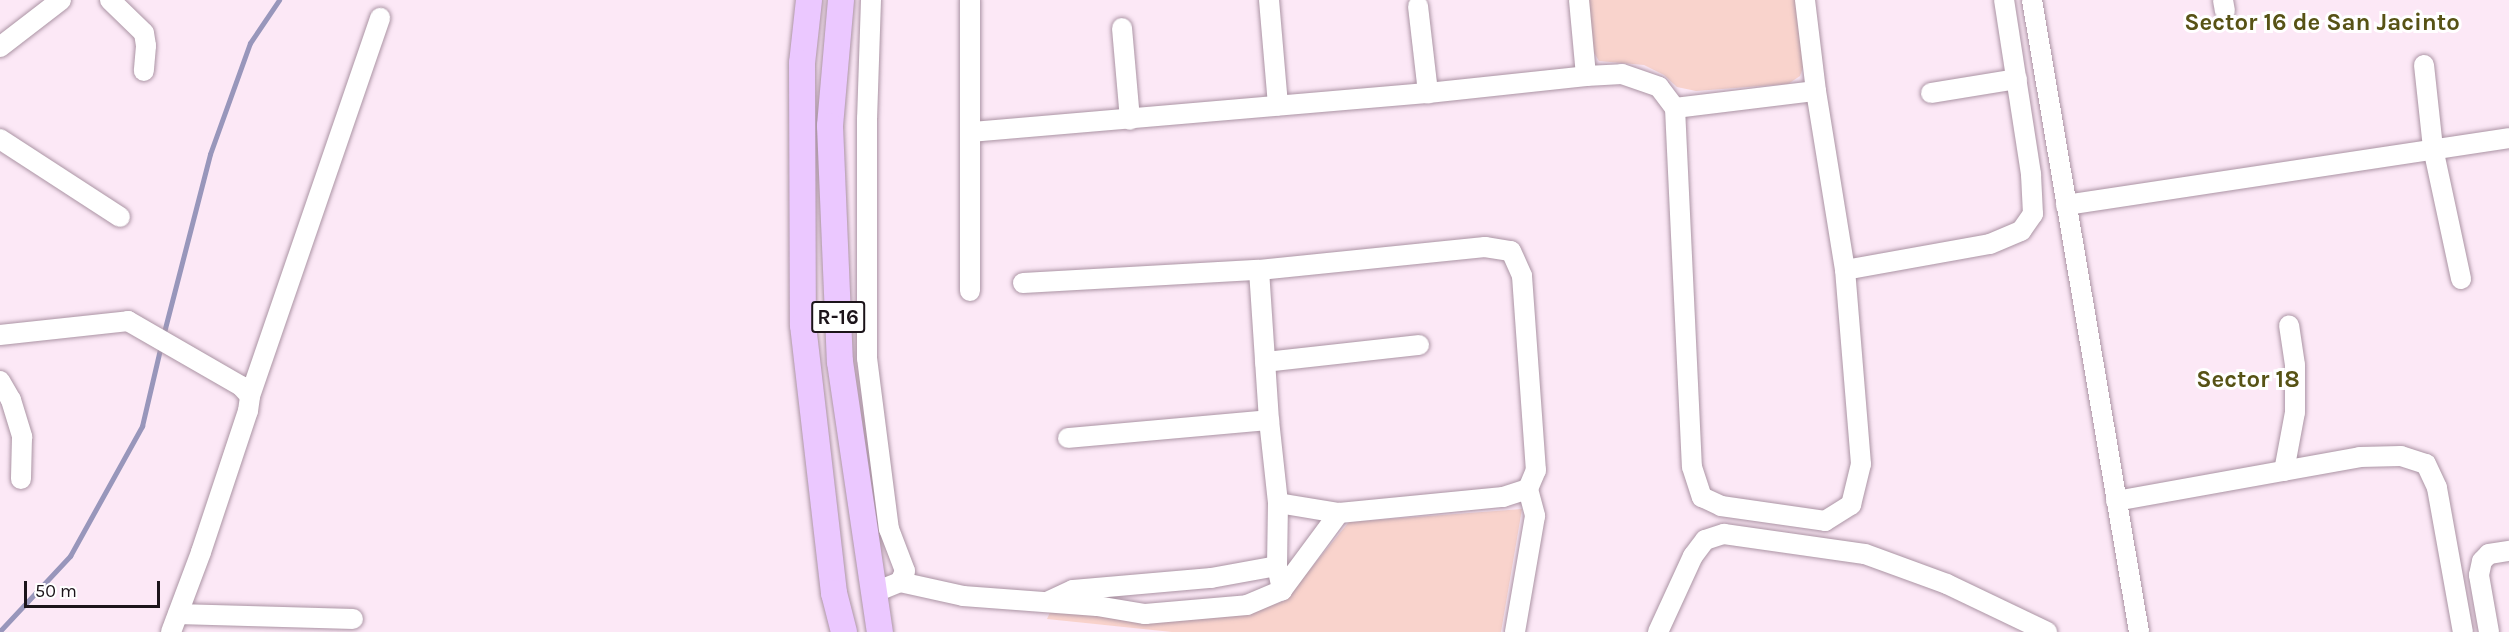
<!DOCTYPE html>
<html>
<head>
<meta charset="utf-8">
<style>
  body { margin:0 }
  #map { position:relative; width:2509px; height:632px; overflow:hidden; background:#fce8f6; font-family:Karla,sans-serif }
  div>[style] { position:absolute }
  .green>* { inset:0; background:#f9d3cc }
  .stream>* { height:5px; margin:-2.5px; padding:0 2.5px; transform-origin:2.5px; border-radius:2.5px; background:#9896bb }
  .roads { filter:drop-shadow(0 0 2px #ab94a4) drop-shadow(0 0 2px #ab94a4) }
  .minor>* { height:20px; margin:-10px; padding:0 10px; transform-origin:10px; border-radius:10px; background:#fff }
  .major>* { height:26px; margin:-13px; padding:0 13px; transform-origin:13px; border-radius:13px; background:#ebc8ff }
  span { translate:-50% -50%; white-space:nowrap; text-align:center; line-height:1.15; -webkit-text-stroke:6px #fff; paint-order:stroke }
  .shield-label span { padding:2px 4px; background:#fff; border:2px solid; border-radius:4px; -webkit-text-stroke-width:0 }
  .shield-label { font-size:21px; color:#1c141a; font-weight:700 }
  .neighbourhood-label { font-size:24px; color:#575215; font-weight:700 }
  .scale { position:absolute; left:24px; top:581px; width:136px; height:27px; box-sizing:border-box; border:3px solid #1c141a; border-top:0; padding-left:8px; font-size:18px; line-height:21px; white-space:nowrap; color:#1c141a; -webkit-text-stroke:4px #fff; paint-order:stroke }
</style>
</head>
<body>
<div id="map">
  <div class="green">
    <div style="clip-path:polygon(1587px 0,1795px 0,1805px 62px,1800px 76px,1788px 84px,1696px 91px,1677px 87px,1664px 75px,1644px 65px,1599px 61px,1590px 46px)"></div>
    <div style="clip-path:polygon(1522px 509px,1501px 632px,1172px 632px,1047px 619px,1051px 610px,1245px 614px,1284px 601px,1349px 522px)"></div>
  </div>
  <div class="stream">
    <div style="left:163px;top:336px;width:188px;rotate:-75.5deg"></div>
    <div style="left:210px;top:154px;width:118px;rotate:-70.2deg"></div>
    <div style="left:250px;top:43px;width:52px;rotate:-56deg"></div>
    <div style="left:0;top:631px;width:103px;rotate:-47deg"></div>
    <div style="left:70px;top:556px;width:149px;rotate:-61deg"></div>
    <div style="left:142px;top:426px;width:83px;rotate:-76.8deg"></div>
  </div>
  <div class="roads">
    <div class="minor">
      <div style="left:110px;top:0;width:47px;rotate:44.1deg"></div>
      <div style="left:144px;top:33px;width:13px;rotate:81deg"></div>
      <div style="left:146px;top:46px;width:25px;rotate:95deg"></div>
      <div style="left:871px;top:0;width:118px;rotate:91.9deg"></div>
      <div style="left:867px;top:118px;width:240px;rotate:90deg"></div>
      <div style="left:867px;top:358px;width:172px;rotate:82.7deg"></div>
      <div style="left:889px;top:529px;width:45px;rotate:69.1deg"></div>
      <div style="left:905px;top:571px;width:12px;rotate:114deg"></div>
      <div style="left:900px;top:582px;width:29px;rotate:158deg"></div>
      <div style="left:1269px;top:0;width:106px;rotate:85.1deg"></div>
      <div style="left:1579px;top:0;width:76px;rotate:84.7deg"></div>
      <div style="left:2032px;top:0;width:641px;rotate:80.39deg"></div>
      <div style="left:2223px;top:0;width:11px;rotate:80deg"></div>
      <div style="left:1418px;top:6px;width:88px;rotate:83.4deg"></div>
      <div style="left:1122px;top:28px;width:92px;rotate:85deg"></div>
      <div style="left:0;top:47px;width:77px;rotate:-37.6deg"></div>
      <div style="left:2424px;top:65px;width:83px;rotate:83.8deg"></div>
      <div style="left:2433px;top:148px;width:134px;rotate:77.9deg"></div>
      <div style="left:1931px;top:93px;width:87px;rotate:-9.2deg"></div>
      <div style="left:1675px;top:108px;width:359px;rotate:87.3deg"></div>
      <div style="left:1692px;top:467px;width:32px;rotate:72deg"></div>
      <div style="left:1702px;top:497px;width:21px;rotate:25deg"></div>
      <div style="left:1721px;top:506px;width:105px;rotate:8.2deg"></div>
      <div style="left:1825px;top:521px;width:31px;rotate:-32deg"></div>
      <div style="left:1851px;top:505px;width:42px;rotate:-76.3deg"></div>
      <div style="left:1861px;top:464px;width:195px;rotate:-94.7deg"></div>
      <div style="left:1845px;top:270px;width:181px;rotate:-99.2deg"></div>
      <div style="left:1816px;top:91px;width:92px;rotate:-96.9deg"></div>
      <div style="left:971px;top:132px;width:459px;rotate:-4.9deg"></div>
      <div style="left:1428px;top:93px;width:159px;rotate:-6.1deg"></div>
      <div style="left:1586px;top:76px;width:36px;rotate:-3deg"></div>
      <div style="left:1622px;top:74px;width:39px;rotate:19deg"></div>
      <div style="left:1659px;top:87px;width:26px;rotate:53deg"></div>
      <div style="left:1675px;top:108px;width:142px;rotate:-6.9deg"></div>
      <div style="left:0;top:139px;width:143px;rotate:33deg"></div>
      <div style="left:2066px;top:205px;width:448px;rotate:-8.6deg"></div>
      <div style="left:1259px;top:270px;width:150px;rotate:86.2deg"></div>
      <div style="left:1269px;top:420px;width:83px;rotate:83.8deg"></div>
      <div style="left:1278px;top:503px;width:63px;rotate:90.9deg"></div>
      <div style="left:1277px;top:566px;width:25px;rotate:78deg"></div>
      <div style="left:1845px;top:270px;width:147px;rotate:-10.2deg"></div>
      <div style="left:1990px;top:244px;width:34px;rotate:-23deg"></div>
      <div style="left:2021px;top:231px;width:21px;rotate:-55deg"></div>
      <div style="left:2033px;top:214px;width:40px;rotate:-92.9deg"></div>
      <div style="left:2031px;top:174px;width:176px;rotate:-98.8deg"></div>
      <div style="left:1023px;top:283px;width:236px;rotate:-3.2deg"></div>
      <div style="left:1259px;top:270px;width:227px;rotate:-5.8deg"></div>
      <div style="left:1485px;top:247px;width:26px;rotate:9deg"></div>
      <div style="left:1511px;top:251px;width:27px;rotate:66deg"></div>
      <div style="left:1522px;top:276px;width:195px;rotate:85.9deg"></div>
      <div style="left:1536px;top:470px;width:21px;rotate:113deg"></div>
      <div style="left:1528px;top:489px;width:28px;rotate:75deg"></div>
      <div style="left:1535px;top:516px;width:118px;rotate:99.8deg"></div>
      <div style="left:970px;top:291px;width:291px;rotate:-90deg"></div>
      <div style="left:0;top:335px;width:129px;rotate:-6.2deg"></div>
      <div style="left:128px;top:321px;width:130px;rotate:29.9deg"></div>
      <div style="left:241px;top:386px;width:13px;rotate:48deg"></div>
      <div style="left:1265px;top:362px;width:155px;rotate:-6.3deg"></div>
      <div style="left:0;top:381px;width:22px;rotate:60deg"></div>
      <div style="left:11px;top:400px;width:39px;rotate:73deg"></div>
      <div style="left:22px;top:437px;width:42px;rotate:91.4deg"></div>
      <div style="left:1068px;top:438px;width:202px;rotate:-5.1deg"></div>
      <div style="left:2284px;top:471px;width:60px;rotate:-79.4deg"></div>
      <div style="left:2295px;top:412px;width:47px;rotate:-90deg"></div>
      <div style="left:2295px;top:365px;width:40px;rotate:-98.5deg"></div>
      <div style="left:2116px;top:501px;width:248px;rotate:-10.2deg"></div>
      <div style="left:2360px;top:457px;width:41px;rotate:-1.4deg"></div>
      <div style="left:2401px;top:456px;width:26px;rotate:18deg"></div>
      <div style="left:2426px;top:464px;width:26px;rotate:65deg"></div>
      <div style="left:2437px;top:488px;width:146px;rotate:79.8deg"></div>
      <div style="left:1278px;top:503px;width:62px;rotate:9.3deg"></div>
      <div style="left:1339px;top:513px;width:165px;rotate:-5.6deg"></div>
      <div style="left:1503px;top:497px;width:26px;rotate:-18deg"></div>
      <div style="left:900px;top:582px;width:65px;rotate:12.5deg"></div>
      <div style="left:963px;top:596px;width:134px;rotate:4.3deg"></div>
      <div style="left:1097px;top:606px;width:49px;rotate:9.5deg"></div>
      <div style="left:1145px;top:614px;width:102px;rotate:-5deg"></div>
      <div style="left:1247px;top:605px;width:38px;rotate:-23deg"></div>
      <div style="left:1282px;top:590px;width:96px;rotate:-53.5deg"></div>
      <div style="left:1049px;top:601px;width:26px;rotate:-25deg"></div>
      <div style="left:1073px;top:590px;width:139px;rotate:-5deg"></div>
      <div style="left:1211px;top:578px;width:67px;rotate:-10.3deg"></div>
      <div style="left:178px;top:614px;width:175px;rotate:1.6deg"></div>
      <div style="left:171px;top:632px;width:85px;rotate:-69.4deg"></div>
      <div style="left:201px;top:552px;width:149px;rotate:-71.6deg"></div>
      <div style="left:248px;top:411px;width:15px;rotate:-82deg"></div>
      <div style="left:250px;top:396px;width:400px;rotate:-71deg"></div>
      <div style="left:1658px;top:632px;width:84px;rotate:-65.3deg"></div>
      <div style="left:1693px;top:556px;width:20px;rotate:-53deg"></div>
      <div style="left:1705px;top:540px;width:20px;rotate:-18deg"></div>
      <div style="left:1724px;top:534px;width:142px;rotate:8.1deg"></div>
      <div style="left:1865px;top:554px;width:87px;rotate:20.1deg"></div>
      <div style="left:1947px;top:584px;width:111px;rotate:25.6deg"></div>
      <div style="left:2489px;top:632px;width:58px;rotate:-100deg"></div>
      <div style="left:2479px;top:575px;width:14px;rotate:-78deg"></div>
      <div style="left:2482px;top:561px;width:10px;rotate:-45deg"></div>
      <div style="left:2489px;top:554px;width:20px;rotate:-9deg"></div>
    </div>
    <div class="major">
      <div style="left:809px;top:0;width:63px;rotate:96.3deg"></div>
      <div style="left:802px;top:63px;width:262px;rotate:89.8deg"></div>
      <div style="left:803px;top:325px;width:270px;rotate:83.4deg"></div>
      <div style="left:834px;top:593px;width:40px;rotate:75.6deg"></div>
      <div style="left:841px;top:0;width:126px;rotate:95deg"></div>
      <div style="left:830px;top:126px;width:236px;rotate:87.6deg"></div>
      <div style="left:840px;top:362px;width:273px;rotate:81.6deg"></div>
    </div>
  </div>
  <div class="shield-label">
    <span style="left:838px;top:317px">R-16</span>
  </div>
  <div class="neighbourhood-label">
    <span style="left:2322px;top:23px">Sector 16 de San Jacinto</span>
    <span style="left:2248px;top:380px">Sector 18</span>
  </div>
  <div class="scale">50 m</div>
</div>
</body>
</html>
